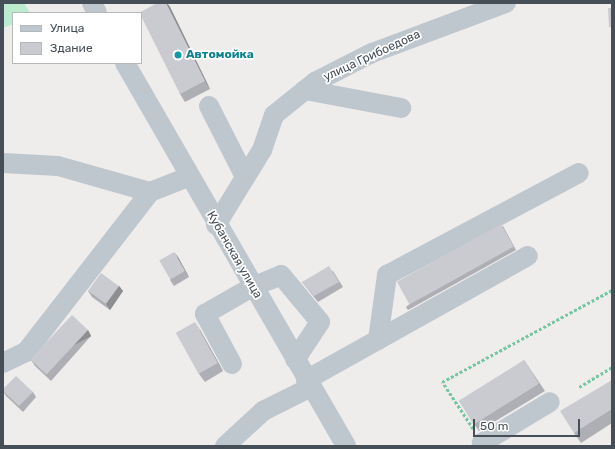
<!DOCTYPE html>
<html>
<head>
<meta charset="utf-8">
<style>
  body { margin:0 }
  #map { position:relative; width:615px; height:449px; overflow:hidden; background:#efecec; font-family:Rubik,sans-serif }
  div>[style] { position:absolute }
  .green>* { inset:0; background:#bcebcf }
  .path>* { height:2.5px; margin-top:-1.25px; transform-origin:0; background:repeating-linear-gradient(90deg,#76c7a1 0 3px,transparent 0 5px) }
  .minor>* { height:20px; margin:-10px; padding:0 10px; transform-origin:10px; border-radius:10px; background:#bec6ce }
  .wall>* { inset:0; background:#aeafb4 }
  .shaded-wall>* { inset:0; background:#8d8e92; transform-origin:0 0 }
  .building>* { inset:0; background:#cacbd1; transform-origin:0 0 }
  .dots>* { width:11px; height:11px; translate:-50% -50%; box-sizing:border-box; border:2px solid #fff; border-radius:50% }
  span { translate:-50% -50%; white-space:nowrap; text-align:center; line-height:1.15; -webkit-text-stroke:3.5px #fff; paint-order:stroke }
  .culture-label { font-size:12px; color:#0d838f; font-weight:700 }
  .left { translate:0 -50%; text-align:left }
  .street-label { font-size:12px; color:#464f58 }
  .frame { position:absolute; inset:0; border:4px solid #464f58; pointer-events:none }
  .legend { position:absolute; left:12px; top:12px; width:130px; height:52px; box-sizing:border-box; background:#fff; border:1px solid #b5b9bc; margin:0; padding:5px 7px; list-style:none; font-size:12px; color:#464f58 }
  .legend li { display:flex; align-items:center; gap:8px; height:20px }
  .legend b { width:20px; border:1px solid #b5b9bc }
  .scale { position:absolute; left:473px; top:419px; width:107px; height:18px; box-sizing:border-box; border:2px solid #464f58; border-top:0; padding-left:5px; font-size:12px; line-height:14px; white-space:nowrap; color:#464f58; -webkit-text-stroke:3px #fff; paint-order:stroke }
</style>
</head>
<body>
<div id="map">
  <div class="green">
    <div style="clip-path:polygon(3px 3px,24px 3px,30px 13px,13px 13px,13px 24px,3px 28px)"></div>
  </div>
  <div class="path">
    <div style="left:579px;top:387px;width:39px;rotate:-31deg"></div>
    <div style="left:473px;top:429px;width:56px;rotate:-123.4deg"></div>
    <div style="left:442px;top:382px;width:193px;rotate:-28.4deg"></div>
  </div>
  <div class="minor">
    <div style="left:92px;top:3px;width:11px;rotate:63deg"></div>
    <div style="left:125px;top:63px;width:442px;rotate:60deg"></div>
    <div style="left:305px;top:90px;width:98px;rotate:10.6deg"></div>
    <div style="left:209px;top:106px;width:80px;rotate:63.1deg"></div>
    <div style="left:3px;top:163px;width:55px;rotate:3.1deg"></div>
    <div style="left:58px;top:166px;width:96px;rotate:15.8deg"></div>
    <div style="left:150px;top:192px;width:41px;rotate:-21.5deg"></div>
    <div style="left:216px;top:225px;width:88px;rotate:-58.5deg"></div>
    <div style="left:262px;top:150px;width:37px;rotate:-71deg"></div>
    <div style="left:274px;top:115px;width:53px;rotate:-38.8deg"></div>
    <div style="left:315px;top:82px;width:64px;rotate:-27deg"></div>
    <div style="left:372px;top:53px;width:143px;rotate:-20.5deg"></div>
    <div style="left:378px;top:340px;width:66px;rotate:-82.1deg"></div>
    <div style="left:387px;top:275px;width:217px;rotate:-28deg"></div>
    <div style="left:3px;top:363px;width:25px;rotate:-26deg"></div>
    <div style="left:26px;top:352px;width:202px;rotate:-52.2deg"></div>
    <div style="left:232px;top:364px;width:57px;rotate:-118.4deg"></div>
    <div style="left:205px;top:314px;width:54px;rotate:-29.9deg"></div>
    <div style="left:252px;top:287px;width:31px;rotate:-22deg"></div>
    <div style="left:281px;top:275px;width:61px;rotate:50.3deg"></div>
    <div style="left:320px;top:322px;width:45px;rotate:123.3deg"></div>
    <div style="left:306px;top:380px;width:254px;rotate:-29.2deg"></div>
    <div style="left:225px;top:446px;width:52px;rotate:-42.6deg"></div>
    <div style="left:263px;top:411px;width:54px;rotate:-26.6deg"></div>
    <div style="left:484px;top:446px;width:4px;rotate:-124deg"></div>
    <div style="left:482px;top:443px;width:79px;rotate:-31.1deg"></div>
  </div>
  <div class="wall">
    <div style="clip-path:polygon(157px 3px,167px 3px,170px 7px,210px 89px,185px 102px,180px 94px)"></div>
    <div style="clip-path:polygon(503px 226px,516px 250px,408px 310px,406px 307px)"></div>
    <div style="clip-path:polygon(178px 257px,189px 277px,174px 286px,170px 280px)"></div>
    <div style="clip-path:polygon(333px 271px,343px 287px,318px 302px,302px 282px)"></div>
    <div style="clip-path:polygon(119px 286px,123px 291px,110px 310px,92px 297px,88px 291px)"></div>
    <div style="clip-path:polygon(88px 330px,91px 336px,51px 381px,35px 366px,31px 360px)"></div>
    <div style="clip-path:polygon(200px 330px,223px 371px,205px 382px,199px 374px)"></div>
    <div style="clip-path:polygon(524px 360px,545px 391px,479px 431px,474px 424px)"></div>
    <div style="clip-path:polygon(612px 380px,612px 423px,581px 443px,574px 433px)"></div>
    <div style="clip-path:polygon(3px 389px,33px 392px,36px 397px,23px 412px,6px 396px,3px 391px)"></div>
  </div>
  <div class="shaded-wall">
    <div style="clip-path:polygon(166px 3px,167px 3px,170px 7px,210px 89px,205px 81px)"></div>
    <div style="clip-path:polygon(174px 252px,178px 257px,189px 277px,185px 271px)"></div>
    <div style="clip-path:polygon(119px 286px,123px 291px,110px 310px,106px 304px)"></div>
    <div style="clip-path:polygon(195px 322px,200px 330px,223px 371px,218px 363px)"></div>
    <div style="left:88px;top:330px;width:7px;height:62px;rotate:63deg"></div>
  </div>
  <div class="building">
    <div style="clip-path:polygon(157px 3px,166px 3px,205px 81px,180px 94px,141px 16px,141px 13px,139px 13px)"></div>
    <div style="clip-path:polygon(608px 8px,612px 8px,612px 27px,609px 27px)"></div>
    <div style="left:501px;top:224px;width:26px;height:119px;rotate:61deg"></div>
    <div style="left:174px;top:252px;width:22px;height:17px;rotate:60deg"></div>
    <div style="clip-path:polygon(329px 266px,339px 282px,314px 296px,302px 282px)"></div>
    <div style="left:101px;top:273px;width:22px;height:22px;rotate:36deg"></div>
    <div style="left:72px;top:315px;width:22px;height:61px;rotate:43deg"></div>
    <div style="left:195px;top:322px;width:47px;height:22px;rotate:61deg"></div>
    <div style="left:524px;top:360px;width:28px;height:77px;rotate:58deg"></div>
    <div style="clip-path:polygon(16px 376px,33px 392px,19px 406px,3px 391px,3px 389px)"></div>
    <div style="clip-path:polygon(612px 380px,612px 409px,574px 433px,560px 411px)"></div>
  </div>
  <div class="dots">
    <div style="left:178px;top:55px;background:#0f9aa8"></div>
  </div>
  <div class="culture-label">
    <span class="left" style="left:186px;top:55px">Автомойка</span>
  </div>
  <div class="street-label">
    <span style="left:372px;top:56px;rotate:-25deg">улица Грибоедова</span>
    <span style="left:234px;top:255px;rotate:60deg">Кубанская улица</span>
  </div>
  <div class="frame"></div>
  <ul class="legend">
  <li><b style="height:5px;background:#bec6ce"></b>Улица</li>
  <li><b style="height:11px;background:#cacbd1"></b>Здание</li>
  </ul>
  <div class="scale">50 m</div>
</div>
</body>
</html>
